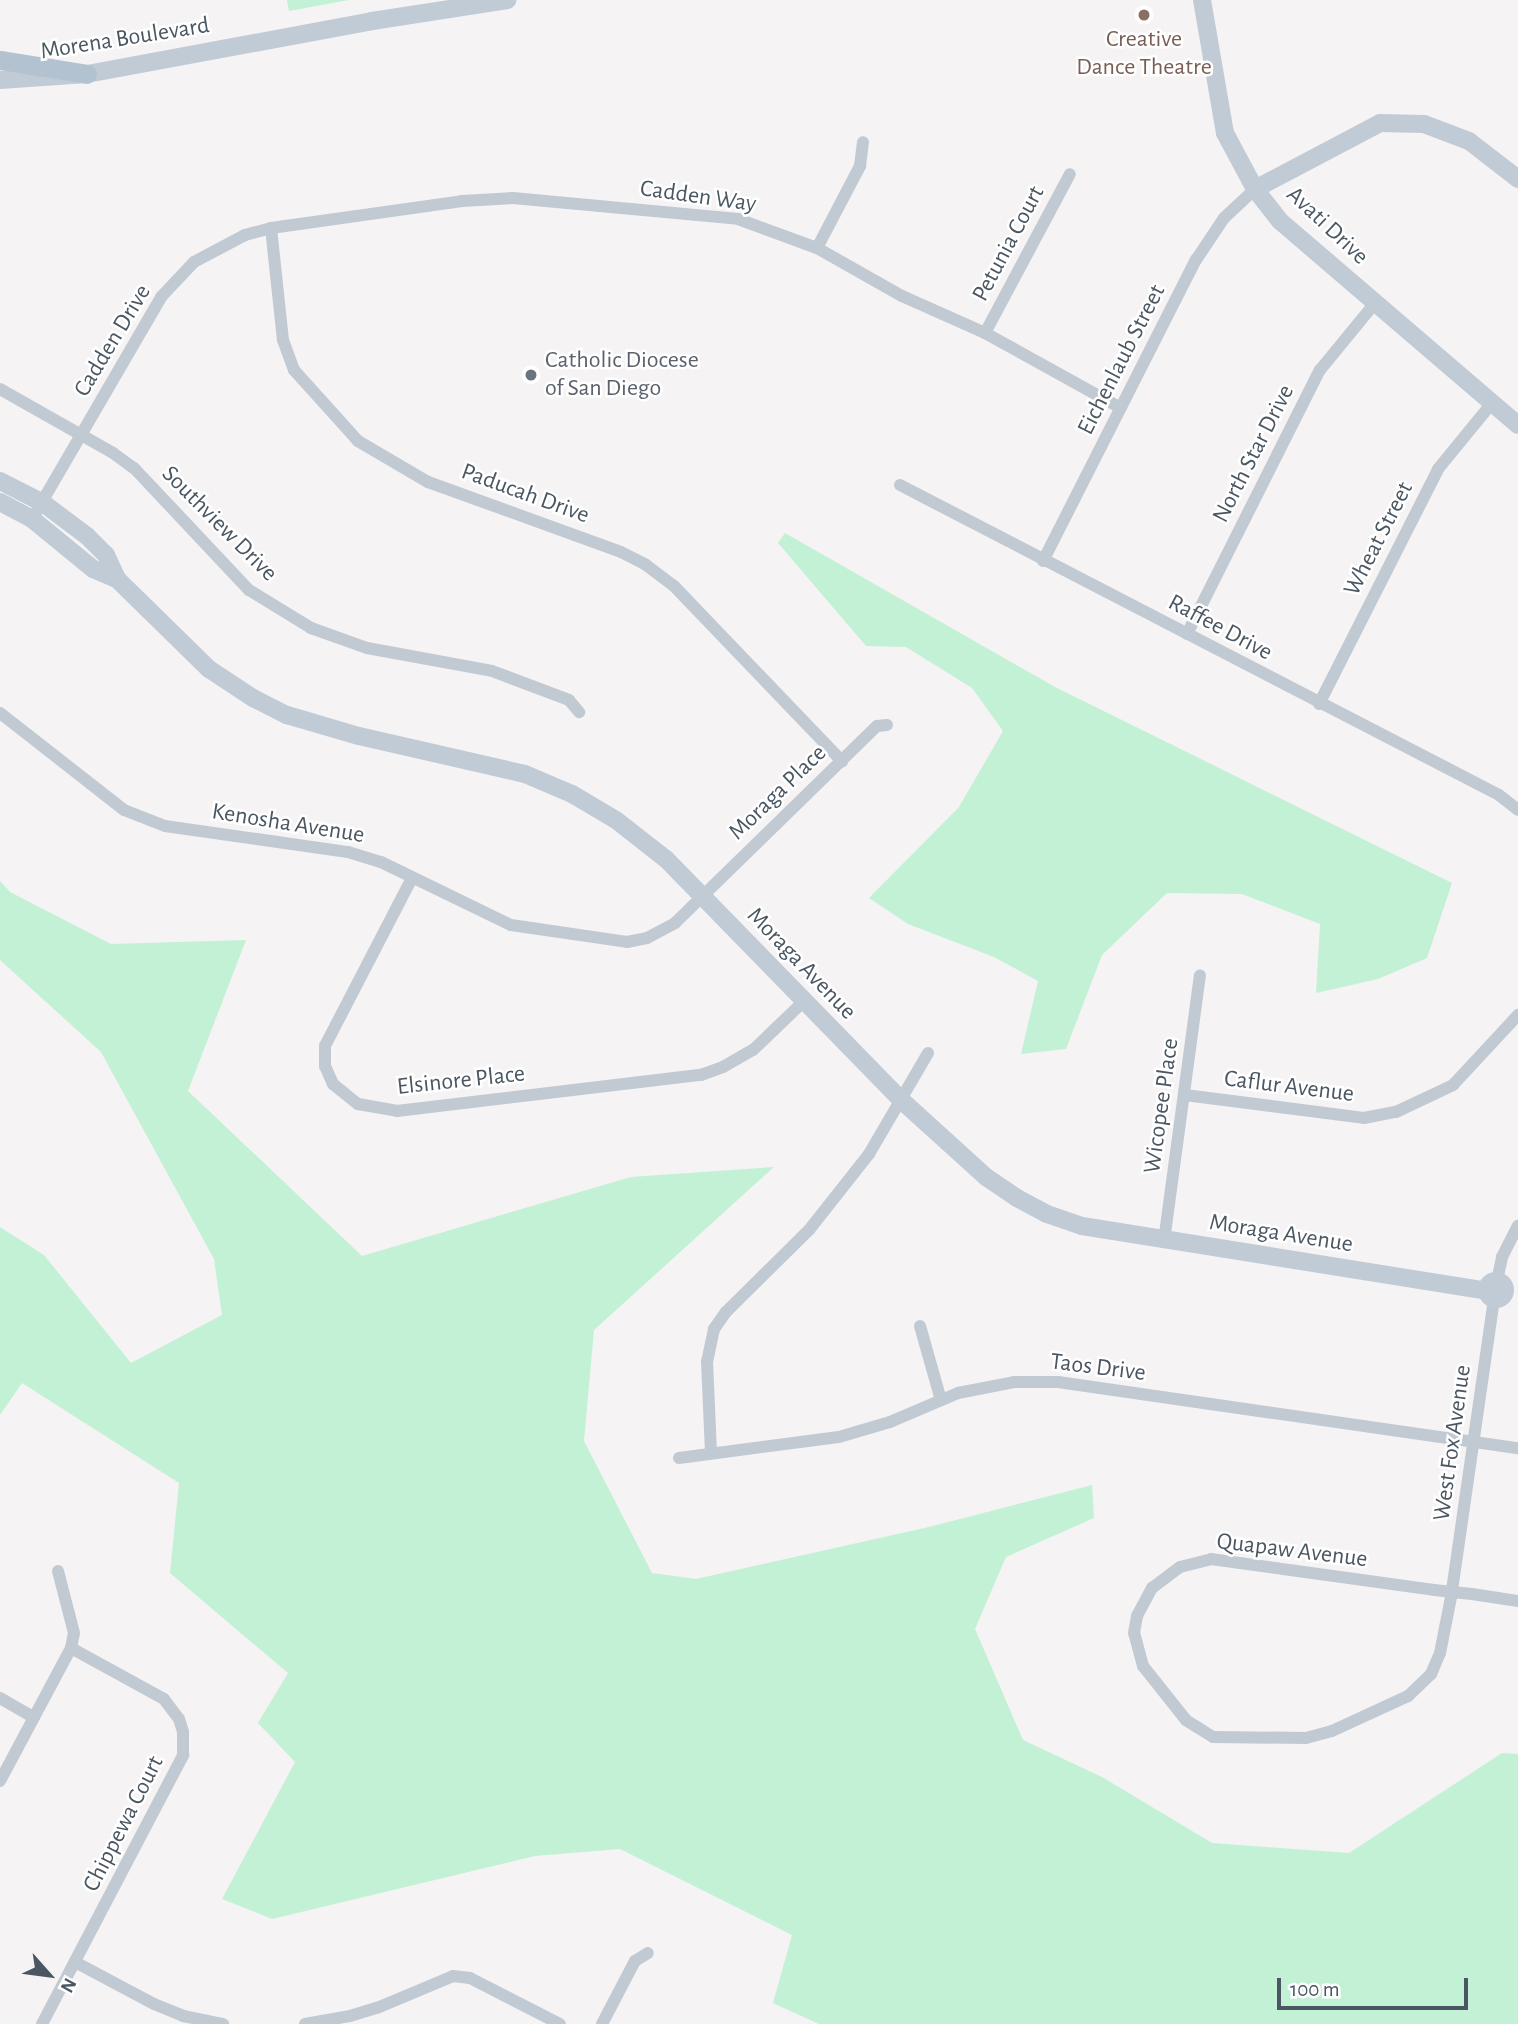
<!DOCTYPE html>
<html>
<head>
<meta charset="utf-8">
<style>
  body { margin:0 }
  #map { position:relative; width:1518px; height:2024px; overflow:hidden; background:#f5f3f3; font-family:"Alegreya Sans",sans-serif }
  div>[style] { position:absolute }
  .green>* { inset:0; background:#c3f1d5 }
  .street>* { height:12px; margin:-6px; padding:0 6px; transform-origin:6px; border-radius:6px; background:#c1cad2 }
  .secondary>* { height:18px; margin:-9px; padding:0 9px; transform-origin:9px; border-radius:9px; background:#c1cbd6 }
  .secondary>.ring { margin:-9px; padding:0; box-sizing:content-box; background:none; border:18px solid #c1cbd6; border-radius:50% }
  .primary>* { height:19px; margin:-9.5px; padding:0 9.5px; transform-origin:9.5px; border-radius:9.5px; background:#b3c2d1 }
  .dots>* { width:19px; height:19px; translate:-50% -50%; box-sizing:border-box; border:4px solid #fff; border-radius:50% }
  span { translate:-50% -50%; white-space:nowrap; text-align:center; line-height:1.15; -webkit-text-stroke:5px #fff; paint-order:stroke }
  .street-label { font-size:24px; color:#4a5661 }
  .education-label { font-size:24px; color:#785e54 }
  .worship-label { font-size:24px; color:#5b616d }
  .left { translate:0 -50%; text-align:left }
  .north { position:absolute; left:14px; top:1940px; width:70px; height:70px; -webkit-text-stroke:5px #fff; paint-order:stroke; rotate:118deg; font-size:19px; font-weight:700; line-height:28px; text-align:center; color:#4a5661 }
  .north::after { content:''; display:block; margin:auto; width:24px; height:32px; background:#4a5661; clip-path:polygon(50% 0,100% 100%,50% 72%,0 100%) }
  .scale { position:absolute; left:1277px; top:1978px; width:191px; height:32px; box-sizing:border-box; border:4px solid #4a5661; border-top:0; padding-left:9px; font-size:21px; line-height:24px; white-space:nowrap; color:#4a5661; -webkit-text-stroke:5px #fff; paint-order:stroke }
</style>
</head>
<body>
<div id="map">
  <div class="green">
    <div style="clip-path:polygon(287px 0,349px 0,289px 11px)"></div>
    <div style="clip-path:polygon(785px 533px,1055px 687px,1452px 883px,1427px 958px,1378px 979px,1316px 993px,1320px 924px,1242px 894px,1167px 893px,1102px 955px,1066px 1049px,1021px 1054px,1038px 981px,994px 957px,908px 924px,869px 898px,959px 807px,1003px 731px,972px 688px,906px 647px,866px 646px,778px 543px)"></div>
    <div style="clip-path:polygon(0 881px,10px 892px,111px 944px,246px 940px,188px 1091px,362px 1256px,631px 1177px,774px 1167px,594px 1330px,584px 1441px,652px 1573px,696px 1579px,929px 1527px,1092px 1485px,1094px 1518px,1006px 1557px,975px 1629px,1023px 1740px,1102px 1777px,1212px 1843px,1349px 1853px,1502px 1753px,1518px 1754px,1518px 2024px,819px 2024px,773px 2003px,792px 1935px,620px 1849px,535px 1856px,272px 1919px,222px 1899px,295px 1762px,258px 1723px,288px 1673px,170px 1573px,179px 1483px,22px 1383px,0 1415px,0 1227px,44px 1255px,131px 1363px,222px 1315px,214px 1259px,101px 1052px,0 960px)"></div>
  </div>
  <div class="street">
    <div style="left:271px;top:228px;width:113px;rotate:83.9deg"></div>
    <div style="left:283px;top:340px;width:32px;rotate:70deg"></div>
    <div style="left:294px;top:370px;width:96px;rotate:48deg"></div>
    <div style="left:358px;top:441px;width:81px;rotate:30.4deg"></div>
    <div style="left:428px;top:482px;width:205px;rotate:19.9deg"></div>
    <div style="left:621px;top:552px;width:28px;rotate:27deg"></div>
    <div style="left:646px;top:565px;width:35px;rotate:37deg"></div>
    <div style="left:674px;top:586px;width:243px;rotate:46.2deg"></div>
    <div style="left:817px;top:248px;width:93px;rotate:-62.3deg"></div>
    <div style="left:860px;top:166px;width:24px;rotate:-83deg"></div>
    <div style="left:985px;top:333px;width:180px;rotate:-61.9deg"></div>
    <div style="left:0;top:389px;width:130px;rotate:29.5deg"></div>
    <div style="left:113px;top:453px;width:26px;rotate:36deg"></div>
    <div style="left:134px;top:468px;width:168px;rotate:46.7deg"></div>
    <div style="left:249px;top:590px;width:73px;rotate:31.5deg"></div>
    <div style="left:311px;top:628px;width:59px;rotate:19.7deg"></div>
    <div style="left:367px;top:648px;width:127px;rotate:10.4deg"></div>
    <div style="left:492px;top:671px;width:82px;rotate:20.6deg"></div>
    <div style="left:569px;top:700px;width:16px;rotate:50deg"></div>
    <div style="left:900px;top:485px;width:674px;rotate:27.36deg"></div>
    <div style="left:1499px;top:795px;width:24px;rotate:38deg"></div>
    <div style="left:32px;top:519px;width:257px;rotate:-59.8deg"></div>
    <div style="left:161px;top:297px;width:48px;rotate:-46.7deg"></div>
    <div style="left:194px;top:262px;width:58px;rotate:-27.9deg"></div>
    <div style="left:245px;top:235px;width:27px;rotate:-15deg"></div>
    <div style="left:271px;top:228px;width:193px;rotate:-8deg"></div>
    <div style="left:462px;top:201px;width:51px;rotate:-3.4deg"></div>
    <div style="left:513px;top:198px;width:226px;rotate:5.3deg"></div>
    <div style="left:738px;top:219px;width:84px;rotate:20.2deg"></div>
    <div style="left:817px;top:248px;width:98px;rotate:29.5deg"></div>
    <div style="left:902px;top:296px;width:91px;rotate:24deg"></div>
    <div style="left:985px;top:333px;width:155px;rotate:28.9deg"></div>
    <div style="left:1043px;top:561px;width:338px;rotate:-63.1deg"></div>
    <div style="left:1196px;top:260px;width:50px;rotate:-56.3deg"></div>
    <div style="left:1224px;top:218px;width:42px;rotate:-43.1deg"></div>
    <div style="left:1187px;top:634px;width:296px;rotate:-63.3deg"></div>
    <div style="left:1320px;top:370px;width:87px;rotate:-50.6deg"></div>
    <div style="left:1319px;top:704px;width:263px;rotate:-63.1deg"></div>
    <div style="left:1438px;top:469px;width:85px;rotate:-50.7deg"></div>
    <div style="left:0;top:713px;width:157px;rotate:38deg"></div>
    <div style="left:124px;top:810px;width:44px;rotate:21.3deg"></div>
    <div style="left:165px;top:826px;width:185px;rotate:8.1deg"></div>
    <div style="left:348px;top:852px;width:34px;rotate:17deg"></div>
    <div style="left:381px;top:862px;width:144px;rotate:25.9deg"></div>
    <div style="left:511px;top:925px;width:117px;rotate:8.3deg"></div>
    <div style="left:627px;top:942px;width:20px;rotate:-11deg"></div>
    <div style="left:647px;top:938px;width:32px;rotate:-28deg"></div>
    <div style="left:675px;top:923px;width:282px;rotate:-44.3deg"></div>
    <div style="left:877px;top:726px;width:10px;rotate:-6deg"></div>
    <div style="left:412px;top:878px;width:189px;rotate:117.4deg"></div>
    <div style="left:325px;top:1046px;width:20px;rotate:90deg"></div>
    <div style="left:325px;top:1066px;width:20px;rotate:66deg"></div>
    <div style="left:333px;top:1084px;width:32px;rotate:39deg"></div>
    <div style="left:358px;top:1104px;width:40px;rotate:10deg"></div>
    <div style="left:397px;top:1111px;width:306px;rotate:-6.8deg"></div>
    <div style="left:701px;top:1075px;width:23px;rotate:-20deg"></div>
    <div style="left:723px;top:1067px;width:34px;rotate:-30deg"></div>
    <div style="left:753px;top:1050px;width:69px;rotate:-43.8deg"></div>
    <div style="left:1185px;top:1095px;width:180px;rotate:7.3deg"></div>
    <div style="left:1364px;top:1118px;width:33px;rotate:-11deg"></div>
    <div style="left:1396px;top:1112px;width:63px;rotate:-25.3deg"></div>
    <div style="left:1453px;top:1085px;width:96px;rotate:-47.1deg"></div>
    <div style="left:1164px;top:1241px;width:268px;rotate:-82.3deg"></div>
    <div style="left:1497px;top:1281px;width:25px;rotate:-78deg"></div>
    <div style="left:1502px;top:1257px;width:35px;rotate:-63deg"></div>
    <div style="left:1494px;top:1299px;width:296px;rotate:98.2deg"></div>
    <div style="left:1452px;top:1592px;width:62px;rotate:101.1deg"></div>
    <div style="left:1440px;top:1653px;width:23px;rotate:113deg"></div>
    <div style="left:1431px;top:1674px;width:32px;rotate:136deg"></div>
    <div style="left:1408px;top:1696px;width:84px;rotate:155.3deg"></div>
    <div style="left:1332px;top:1731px;width:27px;rotate:165deg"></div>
    <div style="left:1306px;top:1738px;width:93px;rotate:-179.4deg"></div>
    <div style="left:1213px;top:1737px;width:32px;rotate:-148deg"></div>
    <div style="left:1186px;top:1720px;width:69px;rotate:-128.5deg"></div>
    <div style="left:1143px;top:1666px;width:34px;rotate:-105deg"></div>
    <div style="left:1134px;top:1633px;width:17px;rotate:-80deg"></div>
    <div style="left:1137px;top:1616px;width:32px;rotate:-62deg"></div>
    <div style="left:1152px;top:1588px;width:35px;rotate:-37deg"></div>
    <div style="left:1180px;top:1567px;width:32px;rotate:-14deg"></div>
    <div style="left:1211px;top:1559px;width:225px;rotate:7.9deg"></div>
    <div style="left:1434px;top:1590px;width:18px;rotate:6deg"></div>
    <div style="left:1452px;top:1592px;width:20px;rotate:6deg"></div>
    <div style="left:1472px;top:1594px;width:47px;rotate:8.7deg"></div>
    <div style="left:920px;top:1326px;width:77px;rotate:74.2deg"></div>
    <div style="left:711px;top:1453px;width:91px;rotate:-92.5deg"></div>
    <div style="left:707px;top:1362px;width:34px;rotate:-78deg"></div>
    <div style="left:714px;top:1329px;width:21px;rotate:-55deg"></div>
    <div style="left:726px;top:1312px;width:117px;rotate:-44.7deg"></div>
    <div style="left:809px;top:1230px;width:97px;rotate:-51.7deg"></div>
    <div style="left:869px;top:1154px;width:117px;rotate:-59.7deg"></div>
    <div style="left:679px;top:1458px;width:161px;rotate:-7.5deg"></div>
    <div style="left:839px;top:1437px;width:53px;rotate:-16.4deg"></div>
    <div style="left:890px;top:1422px;width:74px;rotate:-23.1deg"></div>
    <div style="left:958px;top:1393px;width:57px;rotate:-11.1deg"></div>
    <div style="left:1014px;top:1382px;width:44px"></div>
    <div style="left:1058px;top:1382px;width:465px;rotate:8.2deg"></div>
    <div style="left:0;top:1698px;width:39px;rotate:30deg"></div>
    <div style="left:0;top:1781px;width:151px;rotate:-61.9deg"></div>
    <div style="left:71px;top:1648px;width:15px;rotate:-79deg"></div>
    <div style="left:74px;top:1633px;width:64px;rotate:-104.5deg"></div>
    <div style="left:75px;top:1962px;width:89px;rotate:28deg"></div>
    <div style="left:154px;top:2004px;width:31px;rotate:22deg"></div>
    <div style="left:183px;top:2016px;width:41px;rotate:11.3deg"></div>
    <div style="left:42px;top:2024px;width:304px;rotate:-62.3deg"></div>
    <div style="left:183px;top:1755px;width:23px;rotate:-90deg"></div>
    <div style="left:183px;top:1732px;width:14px;rotate:-107deg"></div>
    <div style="left:179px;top:1719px;width:25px;rotate:-127deg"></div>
    <div style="left:164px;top:1699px;width:106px;rotate:-151.3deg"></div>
    <div style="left:305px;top:2024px;width:46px;rotate:-10.1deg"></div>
    <div style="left:350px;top:2016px;width:28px;rotate:-17deg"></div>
    <div style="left:377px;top:2008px;width:82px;rotate:-22.8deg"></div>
    <div style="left:453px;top:1976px;width:17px;rotate:7deg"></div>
    <div style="left:470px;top:1978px;width:101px;rotate:27.1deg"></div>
    <div style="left:602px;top:2024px;width:71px;rotate:-62.4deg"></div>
    <div style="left:635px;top:1961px;width:15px;rotate:-32deg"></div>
  </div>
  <div class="secondary">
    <div style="left:1202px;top:0;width:135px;rotate:80.2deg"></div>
    <div style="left:1225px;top:133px;width:64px;rotate:61.8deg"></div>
    <div style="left:1255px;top:189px;width:41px;rotate:52deg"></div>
    <div style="left:1280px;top:221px;width:313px;rotate:40.6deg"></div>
    <div style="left:0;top:80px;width:87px;rotate:-3.9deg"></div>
    <div style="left:87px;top:74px;width:290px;rotate:-10.5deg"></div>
    <div style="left:372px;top:21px;width:137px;rotate:-8.8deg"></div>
    <div style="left:1255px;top:189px;width:141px;rotate:-27.8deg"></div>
    <div style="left:1380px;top:123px;width:44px;rotate:1.3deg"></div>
    <div style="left:1424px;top:124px;width:48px;rotate:20.7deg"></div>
    <div style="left:1469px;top:141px;width:62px;rotate:37.8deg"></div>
    <div style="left:0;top:481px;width:48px;rotate:27.1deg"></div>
    <div style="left:43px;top:503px;width:55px;rotate:36.9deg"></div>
    <div style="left:87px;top:536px;width:27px;rotate:45deg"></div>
    <div style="left:106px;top:555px;width:26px;rotate:65deg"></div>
    <div style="left:0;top:502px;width:36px;rotate:28deg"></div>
    <div style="left:32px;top:519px;width:79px;rotate:39.3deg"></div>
    <div style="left:93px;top:569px;width:26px;rotate:23deg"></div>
    <div style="left:117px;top:579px;width:129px;rotate:44.4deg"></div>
    <div style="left:209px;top:669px;width:53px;rotate:33.4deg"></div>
    <div style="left:253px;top:698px;width:38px;rotate:27deg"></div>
    <div style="left:287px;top:715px;width:75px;rotate:16.3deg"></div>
    <div style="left:359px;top:736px;width:170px;rotate:12.9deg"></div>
    <div style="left:525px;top:774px;width:51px;rotate:23.1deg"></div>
    <div style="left:572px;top:794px;width:51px;rotate:30.6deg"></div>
    <div style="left:616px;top:820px;width:63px;rotate:38deg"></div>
    <div style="left:666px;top:859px;width:335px;rotate:45.7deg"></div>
    <div style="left:900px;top:1099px;width:116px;rotate:42.2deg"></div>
    <div style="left:986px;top:1177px;width:37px;rotate:34deg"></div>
    <div style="left:1017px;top:1198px;width:34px;rotate:28deg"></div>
    <div style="left:1047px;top:1214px;width:37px;rotate:19deg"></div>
    <div style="left:1082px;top:1226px;width:409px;rotate:9.1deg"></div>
    <div class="ring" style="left:1487px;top:1281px;width:0;height:0"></div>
  </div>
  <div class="primary">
    <div style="left:0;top:60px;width:88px;rotate:9.1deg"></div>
  </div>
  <div class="dots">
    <div style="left:1144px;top:15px;background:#8d6e63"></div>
    <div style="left:531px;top:375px;background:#6b7280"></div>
  </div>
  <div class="street-label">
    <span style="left:125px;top:39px;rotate:-9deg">Morena Boulevard</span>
    <span style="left:698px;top:197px;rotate:8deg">Cadden Way</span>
    <span style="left:1327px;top:226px;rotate:43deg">Avati Drive</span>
    <span style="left:1009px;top:244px;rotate:-62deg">Petunia Court</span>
    <span style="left:113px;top:341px;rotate:-59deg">Cadden Drive</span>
    <span style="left:1122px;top:360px;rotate:-63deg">Eichenlaub Street</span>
    <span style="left:1254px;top:454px;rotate:-63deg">North Star Drive</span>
    <span style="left:525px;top:494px;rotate:20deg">Paducah Drive</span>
    <span style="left:219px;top:524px;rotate:45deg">Southview Drive</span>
    <span style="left:1379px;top:539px;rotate:-63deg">Wheat Street</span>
    <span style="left:1220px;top:628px;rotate:28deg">Raffee Drive</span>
    <span style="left:778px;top:793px;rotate:-44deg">Moraga Place</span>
    <span style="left:288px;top:824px;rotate:9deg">Kenosha Avenue</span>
    <span style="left:801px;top:964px;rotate:46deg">Moraga Avenue</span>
    <span style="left:461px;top:1081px;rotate:-6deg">Elsinore Place</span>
    <span style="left:1289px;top:1087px;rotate:7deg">Caflur Avenue</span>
    <span style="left:1162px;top:1106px;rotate:-82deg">Wicopee Place</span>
    <span style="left:1281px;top:1234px;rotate:9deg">Moraga Avenue</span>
    <span style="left:1098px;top:1368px;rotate:7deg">Taos Drive</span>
    <span style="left:1453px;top:1443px;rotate:-82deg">West Fox Avenue</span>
    <span style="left:1292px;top:1551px;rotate:7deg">Quapaw Avenue</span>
    <span style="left:124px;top:1824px;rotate:-63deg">Chippewa Court</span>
  </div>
  <div class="education-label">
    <span style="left:1144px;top:54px">Creative<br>Dance Theatre</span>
  </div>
  <div class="worship-label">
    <span class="left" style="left:545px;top:375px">Catholic Diocese<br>of San Diego</span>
  </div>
  <div class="north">N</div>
  <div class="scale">100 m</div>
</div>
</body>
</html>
